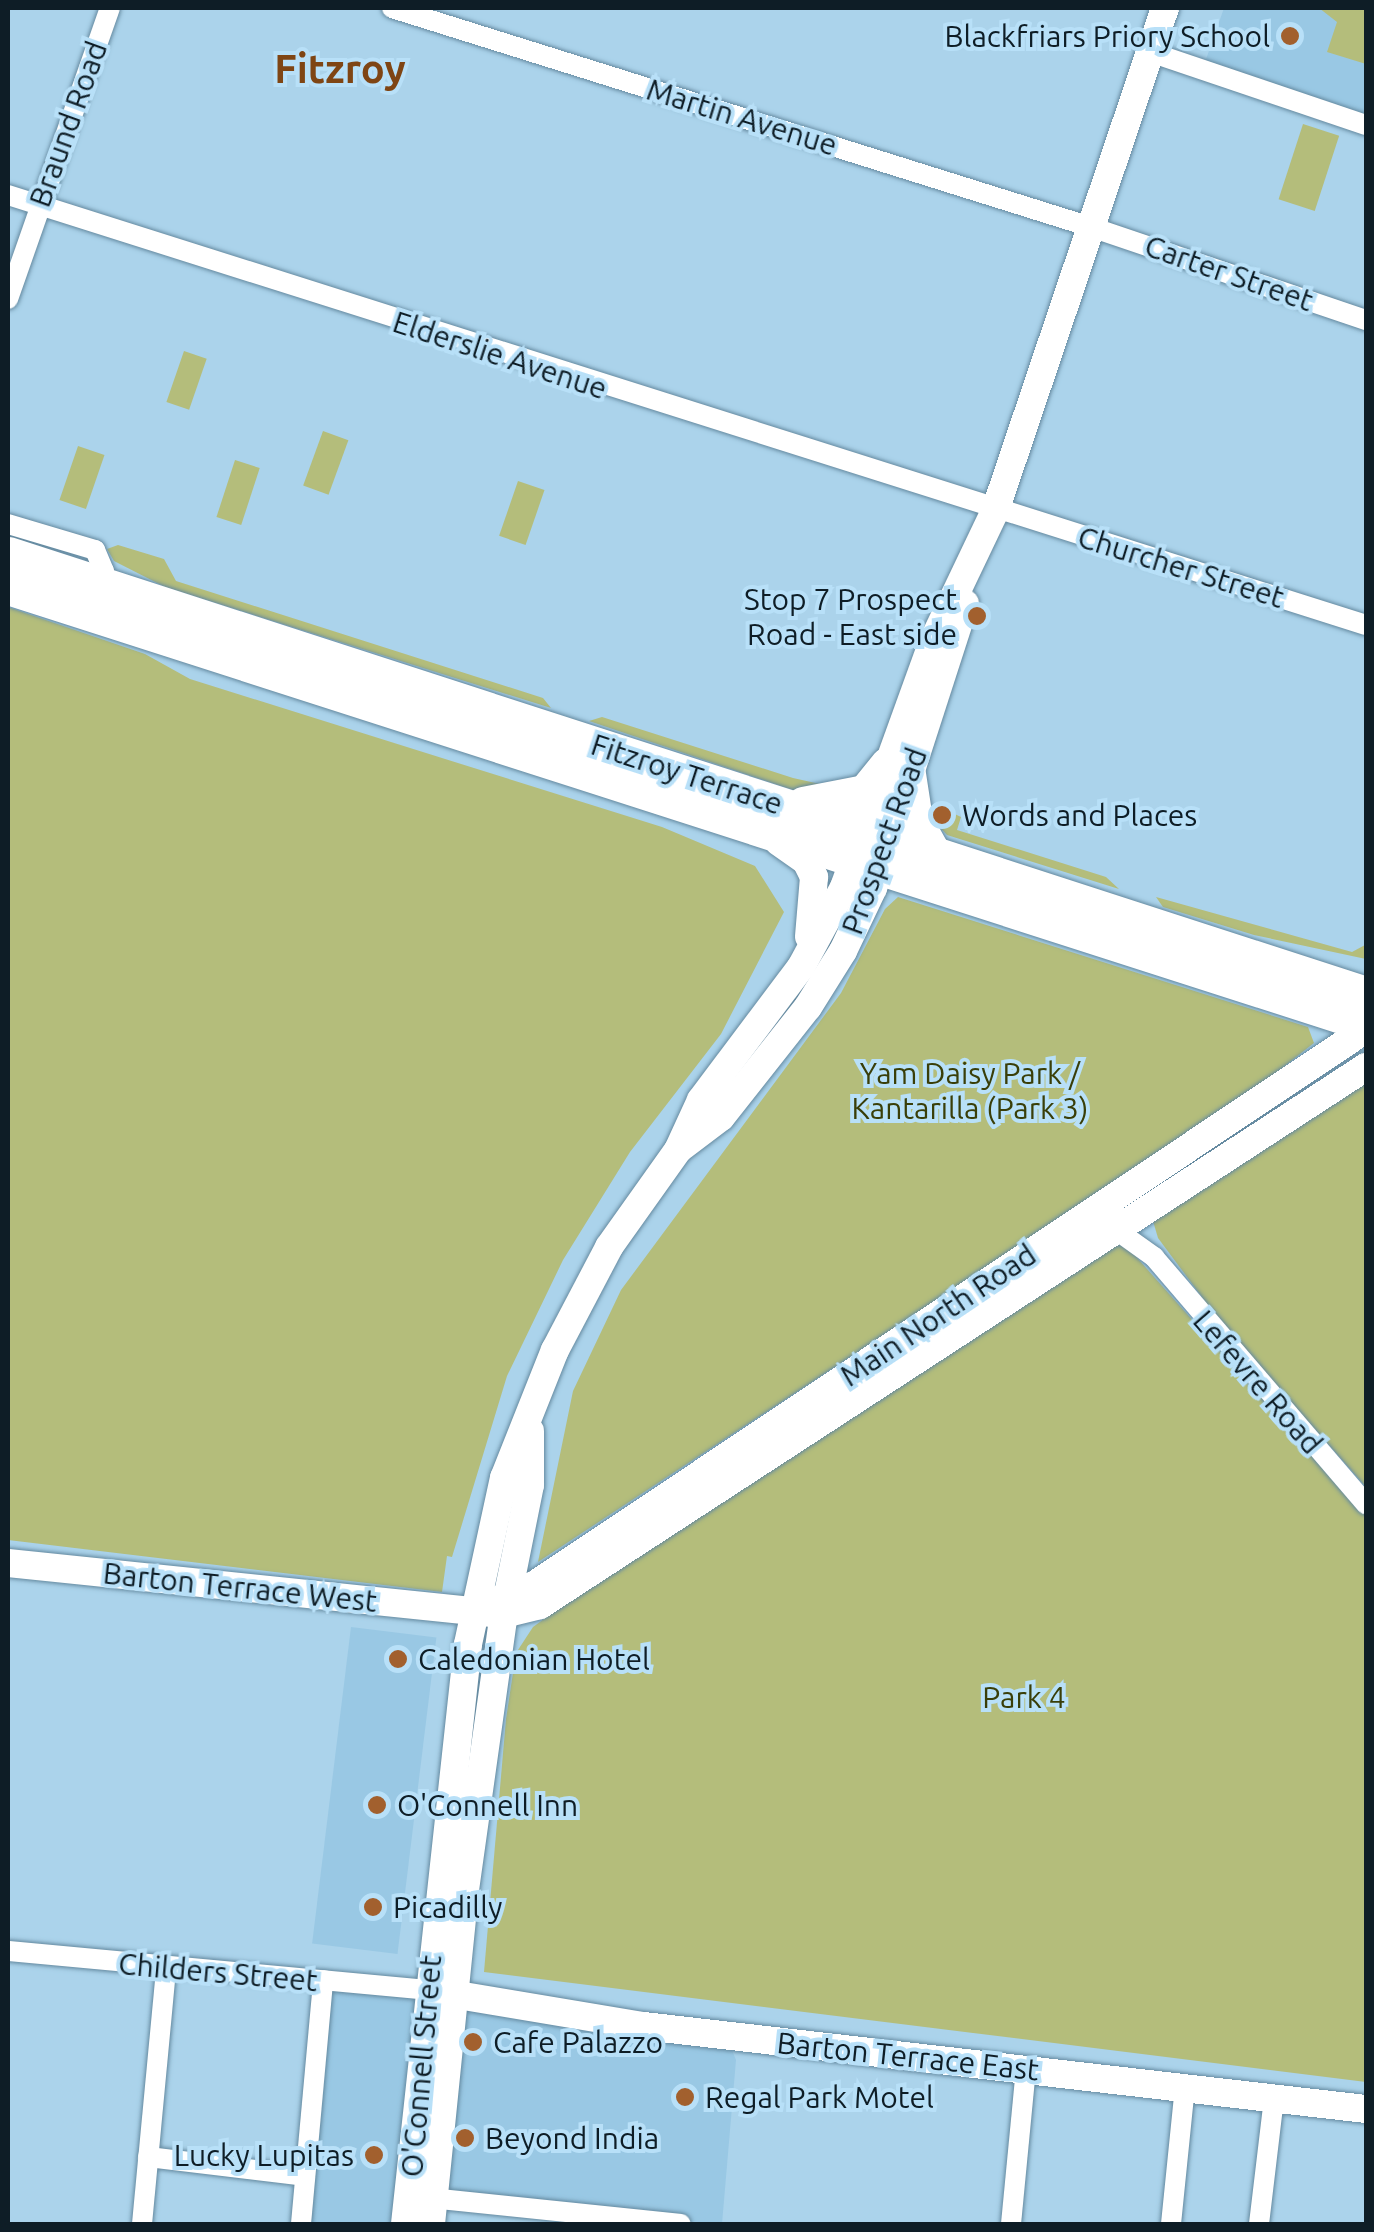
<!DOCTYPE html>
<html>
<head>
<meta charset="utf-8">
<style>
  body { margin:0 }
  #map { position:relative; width:1374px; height:2232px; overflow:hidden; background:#abd3eb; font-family:Ubuntu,sans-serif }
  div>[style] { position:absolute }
  .built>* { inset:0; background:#99c8e4; transform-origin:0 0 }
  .green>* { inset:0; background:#b4bd7b; transform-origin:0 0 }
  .roads { filter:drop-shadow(0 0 2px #64899f) drop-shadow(0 0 2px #64899f) }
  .street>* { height:20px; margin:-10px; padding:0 10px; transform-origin:10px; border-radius:10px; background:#fff }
  .secondary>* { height:28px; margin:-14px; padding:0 14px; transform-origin:14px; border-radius:14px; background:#fff }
  .highway>* { height:35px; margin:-17.5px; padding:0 17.5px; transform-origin:17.5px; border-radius:17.5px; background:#fff }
  .dots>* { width:28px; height:28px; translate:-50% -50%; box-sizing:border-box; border:5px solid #b8e0f8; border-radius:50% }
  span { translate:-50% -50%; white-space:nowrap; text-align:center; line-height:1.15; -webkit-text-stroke:8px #b8e0f8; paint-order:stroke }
  .poi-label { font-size:30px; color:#0e1d26 }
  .right { translate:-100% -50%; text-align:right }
  .left { translate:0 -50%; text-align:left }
  .street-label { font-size:30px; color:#0e1d26 }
  .park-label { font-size:30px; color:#393e08 }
  .district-label { font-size:40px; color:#7f4514; font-weight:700 }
  .frame { position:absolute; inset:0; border:10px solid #0e1d26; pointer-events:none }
</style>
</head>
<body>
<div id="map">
  <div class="built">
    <div style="clip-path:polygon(1224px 8px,1366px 8px,1366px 123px,1204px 65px)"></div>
    <div style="left:351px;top:1627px;width:86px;height:319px;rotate:7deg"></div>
    <div style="left:323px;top:1980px;width:105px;height:245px;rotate:5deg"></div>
    <div style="clip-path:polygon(453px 1993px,726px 2035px,736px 2060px,722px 2224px,433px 2199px)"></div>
  </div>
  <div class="green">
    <div style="clip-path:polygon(1319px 8px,1366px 8px,1366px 64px,1327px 52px,1337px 22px)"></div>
    <div style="left:1303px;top:124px;width:38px;height:79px;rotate:18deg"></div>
    <div style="left:184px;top:351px;width:24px;height:54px;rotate:19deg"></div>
    <div style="left:323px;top:431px;width:27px;height:58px;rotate:20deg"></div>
    <div style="left:78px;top:446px;width:28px;height:57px;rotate:19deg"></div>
    <div style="left:235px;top:460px;width:26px;height:60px;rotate:18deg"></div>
    <div style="left:518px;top:481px;width:28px;height:58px;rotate:19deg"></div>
    <div style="clip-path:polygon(118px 545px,164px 559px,176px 581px,543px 698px,551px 708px,165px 587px,114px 561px,107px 549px)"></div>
    <div style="clip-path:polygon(8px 607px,145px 654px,190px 679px,662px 827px,755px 866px,784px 912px,721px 1034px,630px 1152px,563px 1260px,507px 1376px,452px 1557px,447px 1556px,442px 1592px,8px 1540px)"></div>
    <div style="clip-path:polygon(602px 717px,793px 778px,820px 784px,799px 792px,589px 721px)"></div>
    <div style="clip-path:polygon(938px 806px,961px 817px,957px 830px,1106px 877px,1119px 889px,947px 835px,930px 817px)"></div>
    <div style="clip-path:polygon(898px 897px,1308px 1027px,1314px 1043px,1245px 1097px,538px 1562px,573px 1391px,621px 1290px,841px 993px,885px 909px)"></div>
    <div style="clip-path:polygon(1156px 897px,1352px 952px,1365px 945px,1366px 959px,1254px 935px,1163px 907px)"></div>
    <div style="clip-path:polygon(1366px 1078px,1366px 1487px,1222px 1324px,1158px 1238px,1153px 1221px)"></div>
    <div style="clip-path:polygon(1115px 1233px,1366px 1515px,1366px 2082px,484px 1972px,506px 1719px,516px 1653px,533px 1627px,738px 1477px)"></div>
  </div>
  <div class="roads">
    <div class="street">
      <div style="left:392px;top:8px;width:733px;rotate:17.4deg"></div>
      <div style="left:1091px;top:227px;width:290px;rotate:18.7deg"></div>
      <div style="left:1150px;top:52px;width:228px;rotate:18.7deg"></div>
      <div style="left:8px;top:195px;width:1424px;rotate:17.57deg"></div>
      <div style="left:8px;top:299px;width:308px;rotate:-70.7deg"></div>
      <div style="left:8px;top:524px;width:91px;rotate:16.6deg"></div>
      <div style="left:95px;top:550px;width:23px;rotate:67deg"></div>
      <div style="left:104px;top:571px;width:13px;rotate:108deg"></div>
      <div style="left:1112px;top:1227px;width:52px;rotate:35.5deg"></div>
      <div style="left:1154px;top:1257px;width:326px;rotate:49.4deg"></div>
      <div style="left:8px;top:1951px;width:422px;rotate:5.3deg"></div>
      <div style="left:148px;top:2157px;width:158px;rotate:6.9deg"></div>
      <div style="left:421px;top:2197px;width:261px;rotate:5.9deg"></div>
      <div style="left:142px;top:2224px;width:255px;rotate:-84.6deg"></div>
      <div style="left:301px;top:2224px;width:245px;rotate:-84.8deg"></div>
      <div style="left:1011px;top:2224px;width:156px;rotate:-84.5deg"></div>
      <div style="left:1171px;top:2224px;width:138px;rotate:-84.2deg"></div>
      <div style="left:1259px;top:2224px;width:127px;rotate:-83.2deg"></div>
    </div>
    <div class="secondary">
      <div style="left:912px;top:774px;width:47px;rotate:81.3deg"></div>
      <div style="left:919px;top:820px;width:35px;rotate:61deg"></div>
      <div style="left:779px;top:842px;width:33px;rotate:35deg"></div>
      <div style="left:806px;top:861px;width:18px;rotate:63deg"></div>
      <div style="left:814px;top:877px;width:60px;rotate:94.8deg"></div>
      <div style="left:680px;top:1148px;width:51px;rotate:-37.1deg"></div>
      <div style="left:721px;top:1117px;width:140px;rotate:-51.7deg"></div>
      <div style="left:808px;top:1007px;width:66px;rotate:-58deg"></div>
      <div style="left:843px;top:951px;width:70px;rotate:-64.5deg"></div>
      <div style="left:873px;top:888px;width:299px;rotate:-72.1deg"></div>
      <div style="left:8px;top:1563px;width:499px;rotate:5.9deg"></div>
      <div style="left:504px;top:1614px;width:37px;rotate:-14deg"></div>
      <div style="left:540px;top:1605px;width:986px;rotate:-33.08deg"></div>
      <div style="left:490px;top:1603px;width:50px;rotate:-22.4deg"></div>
      <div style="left:536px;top:1584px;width:998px;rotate:-33.77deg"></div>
      <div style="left:428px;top:1990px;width:219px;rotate:9.5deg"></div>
      <div style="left:644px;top:2026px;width:727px;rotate:6.56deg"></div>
      <div style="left:405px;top:2224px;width:583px;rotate:-83.8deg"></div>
      <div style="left:468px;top:1644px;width:170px;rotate:-77.8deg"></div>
      <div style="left:504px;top:1478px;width:138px;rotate:-68.3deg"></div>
      <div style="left:555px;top:1350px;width:116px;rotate:-62.3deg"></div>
      <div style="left:609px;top:1247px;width:119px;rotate:-54.6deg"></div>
      <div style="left:678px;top:1150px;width:55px;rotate:-65.3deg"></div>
      <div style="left:701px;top:1100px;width:166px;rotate:-53.1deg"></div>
      <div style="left:801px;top:967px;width:91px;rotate:-61.7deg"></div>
      <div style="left:844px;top:887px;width:262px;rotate:-70.1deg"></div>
      <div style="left:933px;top:641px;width:144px;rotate:-64.5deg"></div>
      <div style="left:995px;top:511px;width:531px;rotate:-71.33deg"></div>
      <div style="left:431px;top:2224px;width:329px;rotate:-84.2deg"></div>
      <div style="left:464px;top:1897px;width:286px;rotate:-82deg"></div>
      <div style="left:504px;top:1614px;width:132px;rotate:-78.6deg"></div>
      <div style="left:530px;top:1485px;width:54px;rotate:-90deg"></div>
    </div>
    <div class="highway">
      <div style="left:8px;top:554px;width:1428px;rotate:17.95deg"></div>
      <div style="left:8px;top:587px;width:1427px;rotate:17.84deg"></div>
      <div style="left:803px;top:804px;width:63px;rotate:-11deg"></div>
      <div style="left:865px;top:792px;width:36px;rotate:-51deg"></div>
    </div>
  </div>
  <div class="dots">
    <div style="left:1290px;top:36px;background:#a2602e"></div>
    <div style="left:977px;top:616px;background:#a2602e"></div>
    <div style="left:942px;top:815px;background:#a2602e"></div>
    <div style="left:398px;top:1659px;background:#a2602e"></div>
    <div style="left:377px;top:1805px;background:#a2602e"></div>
    <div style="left:373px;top:1907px;background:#a2602e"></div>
    <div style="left:473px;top:2042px;background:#a2602e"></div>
    <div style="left:685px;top:2097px;background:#a2602e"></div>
    <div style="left:465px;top:2138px;background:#a2602e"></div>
    <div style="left:374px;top:2155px;background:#a2602e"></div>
  </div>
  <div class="poi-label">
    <span class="right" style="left:1270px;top:36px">Blackfriars Priory School</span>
    <span class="right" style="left:957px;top:616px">Stop 7 Prospect<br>Road - East side</span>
    <span class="left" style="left:962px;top:815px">Words and Places</span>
    <span class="left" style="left:418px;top:1659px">Caledonian Hotel</span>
    <span class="left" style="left:397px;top:1805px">O'Connell Inn</span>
    <span class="left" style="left:393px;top:1907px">Picadilly</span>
    <span class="left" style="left:493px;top:2042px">Cafe Palazzo</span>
    <span class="left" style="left:705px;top:2097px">Regal Park Motel</span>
    <span class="left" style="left:485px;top:2138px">Beyond India</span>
    <span class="right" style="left:354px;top:2155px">Lucky Lupitas</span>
  </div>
  <div class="street-label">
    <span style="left:742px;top:117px;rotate:17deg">Martin Avenue</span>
    <span style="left:68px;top:124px;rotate:-70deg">Braund Road</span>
    <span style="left:1229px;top:273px;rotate:19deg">Carter Street</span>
    <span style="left:500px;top:355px;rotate:18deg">Elderslie Avenue</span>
    <span style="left:1181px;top:567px;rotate:17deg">Churcher Street</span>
    <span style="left:687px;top:774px;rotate:18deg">Fitzroy Terrace</span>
    <span style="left:884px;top:841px;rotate:-70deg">Prospect Road</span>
    <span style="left:938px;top:1315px;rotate:-34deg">Main North Road</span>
    <span style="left:1258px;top:1382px;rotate:49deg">Lefevre Road</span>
    <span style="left:240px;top:1587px;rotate:6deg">Barton Terrace West</span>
    <span style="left:218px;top:1972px;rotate:5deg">Childers Street</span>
    <span style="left:908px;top:2056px;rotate:6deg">Barton Terrace East</span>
    <span style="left:421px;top:2066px;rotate:-85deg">O'Connell Street</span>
  </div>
  <div class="park-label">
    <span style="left:970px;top:1090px">Yam Daisy Park /<br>Kantarilla (Park 3)</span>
    <span style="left:1024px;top:1697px">Park 4</span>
  </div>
  <div class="district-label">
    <span style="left:340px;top:69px">Fitzroy</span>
  </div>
  <div class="frame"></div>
</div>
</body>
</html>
